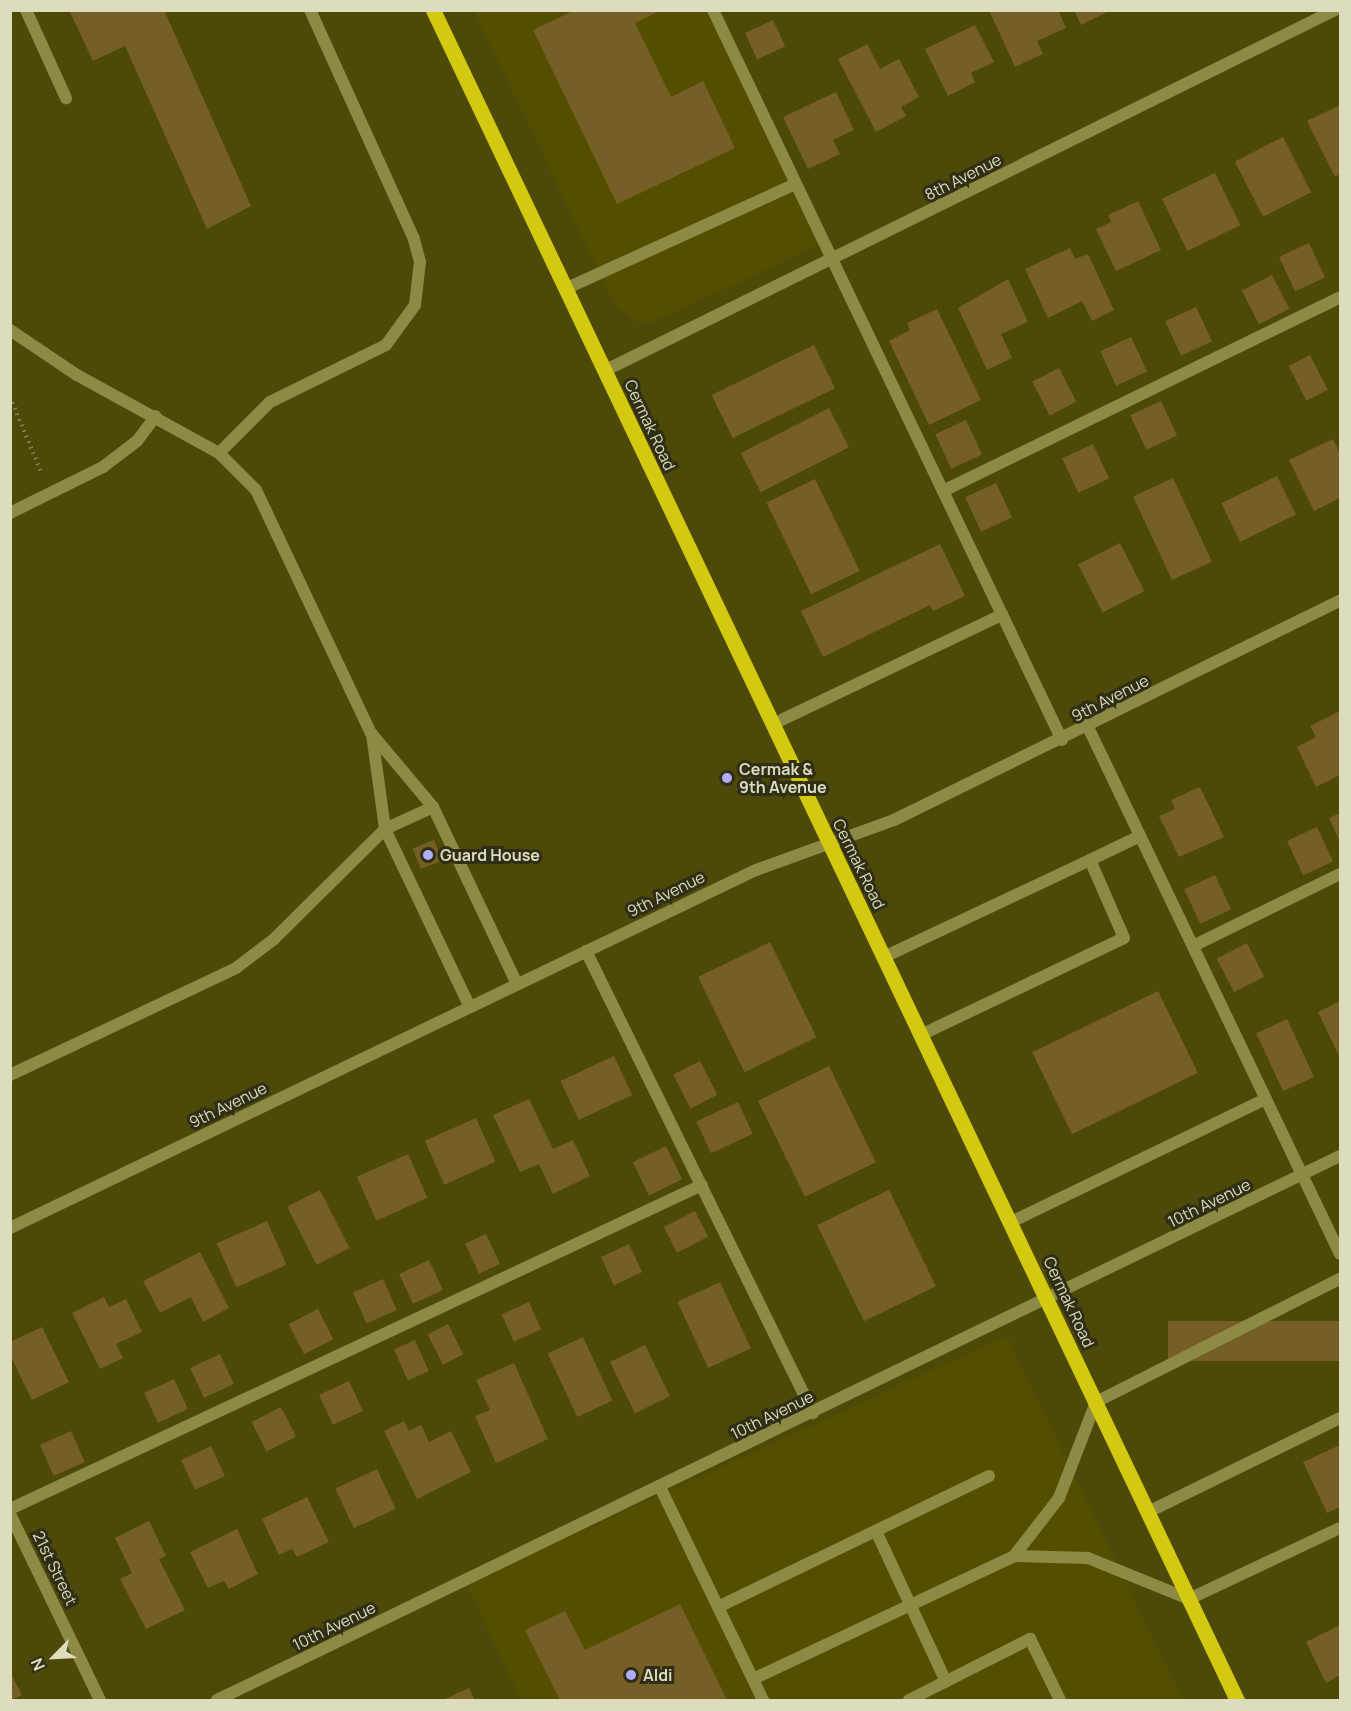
<!DOCTYPE html>
<html>
<head>
<meta charset="utf-8">
<style>
  body { margin:0 }
  #map { position:relative; width:1351px; height:1711px; overflow:hidden; background:#4d4908; font-family:Manrope,sans-serif }
  div>[style] { position:absolute }
  .built>* { inset:0; background:#544f00 }
  .building>* { inset:0; background:#765f26; transform-origin:0 0 }
  .path>* { height:4px; margin-top:-2px; transform-origin:0; background:repeating-linear-gradient(90deg,#888552 0 1.5px,transparent 0 6px) }
  .service>* { height:12px; margin:-6px; padding:0 6px; transform-origin:6px; border-radius:6px; background:#8d8a45 }
  .minor>* { height:12px; margin:-6px; padding:0 6px; transform-origin:6px; border-radius:6px; background:#8d8a45 }
  .primary>* { height:15px; margin:-7.5px; padding:0 7.5px; transform-origin:7.5px; border-radius:7.5px; background:#d3c910 }
  .dots>* { width:16px; height:16px; translate:-50% -50%; box-sizing:border-box; border:3px solid #302f16; border-radius:50% }
  span { translate:-50% -50%; white-space:nowrap; text-align:center; line-height:1.15; -webkit-text-stroke:6px #302f16; paint-order:stroke }
  .street-label { font-size:16px; color:#dddcbe }
  .poi-label { font-size:16px; color:#dddcbe; font-weight:700 }
  .left { translate:0 -50%; text-align:left }
  .frame { position:absolute; inset:0; border:12px solid #dddcbe; pointer-events:none }
  .north { position:absolute; left:24px; top:1627px; width:60px; height:60px; -webkit-text-stroke:4px #302f16; paint-order:stroke; rotate:246deg; font-size:16px; font-weight:700; line-height:24px; text-align:center; color:#dddcbe }
  .north::after { content:''; display:block; margin:auto; width:21px; height:27px; background:#dddcbe; clip-path:polygon(50% 0,100% 100%,50% 72%,0 100%) }
</style>
</head>
<body>
<div id="map">
  <div class="built">
    <div style="clip-path:polygon(474px 11px,713px 11px,823px 243px,653px 322px,633px 321px,614px 304px)"></div>
    <div style="clip-path:polygon(1007px 1336px,1183px 1700px,521px 1700px,466px 1584px)"></div>
  </div>
  <div class="building">
    <div style="clip-path:polygon(69px 10px,164px 10px,251px 206px,207px 229px,125px 46px,93px 61px)"></div>
    <div style="clip-path:polygon(575px 10px,661px 10px,635px 23px,671px 97px,703px 81px,735px 148px,617px 204px,533px 30px)"></div>
    <div style="clip-path:polygon(989px 10px,1058px 10px,1066px 28px,1037px 41px,1043px 54px,1015px 67px)"></div>
    <div style="clip-path:polygon(1074px 10px,1111px 10px,1081px 25px)"></div>
    <div style="left:773px;top:20px;width:29px;height:31px;rotate:65deg"></div>
    <div style="clip-path:polygon(975px 25px,994px 62px,971px 73px,975px 82px,948px 96px,925px 49px)"></div>
    <div style="clip-path:polygon(867px 44px,880px 69px,899px 59px,919px 97px,901px 107px,906px 116px,876px 132px,838px 59px)"></div>
    <div style="clip-path:polygon(836px 92px,854px 130px,833px 140px,840px 154px,808px 169px,783px 117px)"></div>
    <div style="clip-path:polygon(1340px 105px,1340px 174px,1335px 177px,1307px 121px)"></div>
    <div style="left:1283px;top:137px;width:62px;height:54px;rotate:63deg"></div>
    <div style="left:1215px;top:173px;width:58px;height:59px;rotate:64deg"></div>
    <div style="clip-path:polygon(1138px 201px,1161px 250px,1116px 271px,1096px 229px,1111px 222px,1108px 215px)"></div>
    <div style="left:1309px;top:243px;width:38px;height:33px;rotate:65deg"></div>
    <div style="clip-path:polygon(1070px 248px,1075px 259px,1088px 254px,1114px 310px,1092px 321px,1082px 301px,1048px 318px,1025px 269px)"></div>
    <div style="left:1272px;top:275px;width:38px;height:34px;rotate:63deg"></div>
    <div style="clip-path:polygon(1008px 279px,1028px 322px,1001px 334px,1012px 358px,987px 370px,958px 308px)"></div>
    <div style="left:1196px;top:307px;width:38px;height:34px;rotate:65deg"></div>
    <div style="clip-path:polygon(937px 309px,981px 400px,929px 425px,889px 341px,910px 330px,907px 323px)"></div>
    <div style="left:1131px;top:337px;width:38px;height:34px;rotate:65deg"></div>
    <div style="left:814px;top:345px;width:48px;height:114px;rotate:64deg"></div>
    <div style="left:1310px;top:355px;width:39px;height:24px;rotate:63deg"></div>
    <div style="left:1059px;top:368px;width:38px;height:30px;rotate:63deg"></div>
    <div style="left:1161px;top:401px;width:38px;height:34px;rotate:65deg"></div>
    <div style="left:829px;top:408px;width:44px;height:99px;rotate:63deg"></div>
    <div style="left:966px;top:420px;width:38px;height:34px;rotate:65deg"></div>
    <div style="clip-path:polygon(1333px 439px,1340px 454px,1340px 498px,1314px 511px,1289px 460px)"></div>
    <div style="left:1093px;top:444px;width:38px;height:34px;rotate:65deg"></div>
    <div style="left:1277px;top:476px;width:43px;height:62px;rotate:64deg"></div>
    <div style="left:1173px;top:478px;width:92px;height:44px;rotate:65deg"></div>
    <div style="left:815px;top:479px;width:102px;height:54px;rotate:64deg"></div>
    <div style="left:996px;top:483px;width:38px;height:34px;rotate:65deg"></div>
    <div style="left:1120px;top:543px;width:54px;height:47px;rotate:63deg"></div>
    <div style="clip-path:polygon(940px 544px,965px 596px,933px 611px,930px 605px,823px 657px,801px 611px)"></div>
    <div style="clip-path:polygon(1340px 711px,1340px 775px,1316px 787px,1297px 747px,1316px 737px,1310px 726px)"></div>
    <div style="clip-path:polygon(1200px 787px,1224px 837px,1179px 857px,1159px 816px,1175px 809px,1171px 800px)"></div>
    <div style="clip-path:polygon(1340px 813px,1340px 842px,1329px 818px)"></div>
    <div style="left:1317px;top:827px;width:38px;height:33px;rotate:65deg"></div>
    <div style="left:434px;top:840px;width:22px;height:23px;rotate:68deg"></div>
    <div style="left:1215px;top:875px;width:38px;height:34px;rotate:65deg"></div>
    <div style="left:770px;top:942px;width:106px;height:80px;rotate:64deg"></div>
    <div style="left:1247px;top:943px;width:38px;height:34px;rotate:63deg"></div>
    <div style="left:1158px;top:991px;width:91px;height:140px;rotate:64deg"></div>
    <div style="clip-path:polygon(1340px 1001px,1340px 1058px,1318px 1012px)"></div>
    <div style="left:1287px;top:1019px;width:64px;height:34px;rotate:65deg"></div>
    <div style="left:614px;top:1056px;width:43px;height:59px;rotate:65deg"></div>
    <div style="left:700px;top:1061px;width:38px;height:30px;rotate:63deg"></div>
    <div style="left:829px;top:1066px;width:107px;height:79px;rotate:64deg"></div>
    <div style="clip-path:polygon(529px 1099px,553px 1149px,573px 1140px,590px 1176px,553px 1194px,539px 1164px,520px 1172px,493px 1115px)"></div>
    <div style="left:738px;top:1102px;width:35px;height:46px;rotate:65deg"></div>
    <div style="left:476px;top:1118px;width:48px;height:56px;rotate:66deg"></div>
    <div style="left:666px;top:1146px;width:37px;height:37px;rotate:64deg"></div>
    <div style="left:408px;top:1154px;width:48px;height:56px;rotate:66deg"></div>
    <div style="left:320px;top:1190px;width:65px;height:37px;rotate:63deg"></div>
    <div style="left:889px;top:1190px;width:107px;height:80px;rotate:64deg"></div>
    <div style="left:695px;top:1211px;width:29px;height:35px;rotate:63deg"></div>
    <div style="left:267px;top:1221px;width:48px;height:55px;rotate:66deg"></div>
    <div style="left:486px;top:1234px;width:33px;height:23px;rotate:65deg"></div>
    <div style="left:629px;top:1244px;width:31px;height:31px;rotate:65deg"></div>
    <div style="clip-path:polygon(200px 1252px,229px 1308px,203px 1322px,191px 1297px,160px 1313px,143px 1281px)"></div>
    <div style="left:429px;top:1260px;width:33px;height:33px;rotate:65deg"></div>
    <div style="left:383px;top:1279px;width:34px;height:33px;rotate:66deg"></div>
    <div style="left:720px;top:1282px;width:73px;height:47px;rotate:65deg"></div>
    <div style="clip-path:polygon(104px 1297px,109px 1307px,126px 1299px,142px 1332px,116px 1344px,123px 1358px,100px 1369px,72px 1313px)"></div>
    <div style="left:529px;top:1302px;width:30px;height:30px;rotate:66deg"></div>
    <div style="left:318px;top:1309px;width:34px;height:33px;rotate:63deg"></div>
    <div style="left:1340px;top:1321px;width:40px;height:172px;rotate:90deg"></div>
    <div style="left:448px;top:1324px;width:34px;height:23px;rotate:63deg"></div>
    <div style="clip-path:polygon(42px 1327px,69px 1382px,32px 1400px,10px 1355px,10px 1342px)"></div>
    <div style="left:583px;top:1337px;width:70px;height:39px;rotate:65deg"></div>
    <div style="left:415px;top:1340px;width:34px;height:23px;rotate:66deg"></div>
    <div style="left:645px;top:1345px;width:57px;height:39px;rotate:64deg"></div>
    <div style="left:220px;top:1354px;width:33px;height:33px;rotate:65deg"></div>
    <div style="clip-path:polygon(514px 1363px,548px 1439px,496px 1463px,475px 1416px,490px 1410px,476px 1380px)"></div>
    <div style="left:174px;top:1379px;width:33px;height:33px;rotate:65deg"></div>
    <div style="left:349px;top:1381px;width:33px;height:33px;rotate:65deg"></div>
    <div style="left:281px;top:1407px;width:33px;height:33px;rotate:63deg"></div>
    <div style="clip-path:polygon(404px 1421px,409px 1431px,421px 1425px,429px 1442px,451px 1431px,471px 1472px,417px 1499px,384px 1431px)"></div>
    <div style="left:71px;top:1431px;width:34px;height:34px;rotate:66deg"></div>
    <div style="clip-path:polygon(1340px 1445px,1340px 1507px,1327px 1513px,1303px 1462px)"></div>
    <div style="left:211px;top:1446px;width:33px;height:33px;rotate:65deg"></div>
    <div style="left:377px;top:1469px;width:44px;height:46px;rotate:65deg"></div>
    <div style="clip-path:polygon(307px 1497px,329px 1542px,297px 1557px,292px 1549px,279px 1555px,262px 1519px)"></div>
    <div style="clip-path:polygon(149px 1521px,166px 1556px,159px 1559px,185px 1610px,146px 1629px,120px 1579px,132px 1573px,115px 1538px)"></div>
    <div style="clip-path:polygon(237px 1529px,258px 1574px,229px 1589px,224px 1581px,208px 1588px,190px 1552px)"></div>
    <div style="clip-path:polygon(680px 1604px,727px 1700px,560px 1700px,525px 1630px,565px 1611px,585px 1650px)"></div>
    <div style="clip-path:polygon(1340px 1625px,1340px 1675px,1326px 1683px,1306px 1642px)"></div>
    <div style="clip-path:polygon(10px 1672px,22px 1695px,11px 1700px,10px 1700px)"></div>
    <div style="clip-path:polygon(469px 1688px,475px 1700px,443px 1700px)"></div>
  </div>
  <div class="path">
    <div style="left:10px;top:397px;width:81px;rotate:67.5deg"></div>
  </div>
  <div class="service">
    <div style="left:26px;top:10px;width:97px;rotate:65.6deg"></div>
    <div style="left:713px;top:10px;width:809px;rotate:64.45deg"></div>
    <div style="left:565px;top:289px;width:253px;rotate:-24.5deg"></div>
    <div style="left:10px;top:330px;width:81px;rotate:33.9deg"></div>
    <div style="left:77px;top:375px;width:162px;rotate:28.8deg"></div>
    <div style="left:219px;top:453px;width:52px;rotate:45deg"></div>
    <div style="left:256px;top:490px;width:269px;rotate:64.7deg"></div>
    <div style="left:371px;top:733px;width:97px;rotate:50deg"></div>
    <div style="left:433px;top:807px;width:196px;rotate:64.6deg"></div>
    <div style="left:219px;top:453px;width:72px;rotate:-45deg"></div>
    <div style="left:270px;top:402px;width:129px;rotate:-26.2deg"></div>
    <div style="left:386px;top:345px;width:49px;rotate:-54.1deg"></div>
    <div style="left:415px;top:305px;width:43px;rotate:-83.4deg"></div>
    <div style="left:420px;top:262px;width:24px;rotate:-105deg"></div>
    <div style="left:414px;top:239px;width:252px;rotate:-114.4deg"></div>
    <div style="left:943px;top:491px;width:442px;rotate:-26deg"></div>
    <div style="left:10px;top:513px;width:104px;rotate:-26.3deg"></div>
    <div style="left:103px;top:467px;width:43px;rotate:-37.4deg"></div>
    <div style="left:137px;top:441px;width:31px;rotate:-53deg"></div>
    <div style="left:773px;top:724px;width:254px;rotate:-25.5deg"></div>
    <div style="left:1088px;top:727px;width:584px;rotate:64.44deg"></div>
    <div style="left:372px;top:734px;width:96px;rotate:82.2deg"></div>
    <div style="left:385px;top:829px;width:197px;rotate:64.5deg"></div>
    <div style="left:1090px;top:860px;width:55px;rotate:-25.6deg"></div>
    <div style="left:1193px;top:946px;width:164px;rotate:-26.1deg"></div>
    <div style="left:586px;top:951px;width:515px;rotate:63.83deg"></div>
    <div style="left:884px;top:957px;width:228px;rotate:-25.2deg"></div>
    <div style="left:1090px;top:860px;width:85px;rotate:66.4deg"></div>
    <div style="left:1124px;top:938px;width:225px;rotate:154.5deg"></div>
    <div style="left:10px;top:1075px;width:250px;rotate:-25.3deg"></div>
    <div style="left:236px;top:968px;width:48px;rotate:-37.3deg"></div>
    <div style="left:274px;top:939px;width:156px;rotate:-44.7deg"></div>
    <div style="left:385px;top:829px;width:53px;rotate:-24.6deg"></div>
    <div style="left:1011px;top:1222px;width:283px;rotate:-25.8deg"></div>
    <div style="left:660px;top:1487px;width:237px;rotate:64.2deg"></div>
    <div style="left:10px;top:1509px;width:764px;rotate:-25.09deg"></div>
    <div style="left:1148px;top:1512px;width:214px;rotate:-26.1deg"></div>
    <div style="left:876px;top:1531px;width:166px;rotate:65.1deg"></div>
    <div style="left:1014px;top:1556px;width:74px;rotate:1.5deg"></div>
    <div style="left:1088px;top:1558px;width:109px;rotate:22.1deg"></div>
    <div style="left:1189px;top:1599px;width:167px;rotate:-25.2deg"></div>
    <div style="left:718px;top:1607px;width:301px;rotate:-25.8deg"></div>
    <div style="left:753px;top:1679px;width:289px;rotate:-25.2deg"></div>
    <div style="left:1014px;top:1556px;width:73px;rotate:-52.2deg"></div>
    <div style="left:1059px;top:1498px;width:103px;rotate:-68.9deg"></div>
    <div style="left:1096px;top:1402px;width:273px;rotate:-26.8deg"></div>
    <div style="left:909px;top:1700px;width:136px;rotate:-26.8deg"></div>
    <div style="left:1030px;top:1639px;width:68px;rotate:63.8deg"></div>
  </div>
  <div class="minor">
    <div style="left:604px;top:371px;width:815px;rotate:-26.28deg"></div>
    <div style="left:10px;top:1228px;width:827px;rotate:-25.64deg"></div>
    <div style="left:756px;top:870px;width:147px;rotate:-19.9deg"></div>
    <div style="left:894px;top:820px;width:497px;rotate:-26.2deg"></div>
    <div style="left:10px;top:1514px;width:207px;rotate:64.2deg"></div>
    <div style="left:217px;top:1700px;width:1248px;rotate:-25.85deg"></div>
  </div>
  <div class="primary">
    <div style="left:433px;top:10px;width:1872px;rotate:64.56deg"></div>
  </div>
  <div class="dots">
    <div style="left:727px;top:778px;background:#b1adfa"></div>
    <div style="left:428px;top:855px;background:#b1adfa"></div>
    <div style="left:631px;top:1675px;background:#b1adfa"></div>
  </div>
  <div class="street-label">
    <span style="left:963px;top:177px;rotate:-27deg">8th Avenue</span>
    <span style="left:650px;top:425px;rotate:65deg">Cermak Road</span>
    <span style="left:1110px;top:698px;rotate:-27deg">9th Avenue</span>
    <span style="left:859px;top:864px;rotate:64deg">Cermak Road</span>
    <span style="left:666px;top:894px;rotate:-26deg">9th Avenue</span>
    <span style="left:228px;top:1105px;rotate:-26deg">9th Avenue</span>
    <span style="left:1209px;top:1203px;rotate:-26deg">10th Avenue</span>
    <span style="left:1069px;top:1302px;rotate:65deg">Cermak Road</span>
    <span style="left:772px;top:1415px;rotate:-26deg">10th Avenue</span>
    <span style="left:55px;top:1568px;rotate:64deg">21st Street</span>
    <span style="left:334px;top:1626px;rotate:-26deg">10th Avenue</span>
  </div>
  <div class="poi-label">
    <span class="left" style="left:739px;top:778px">Cermak &amp;<br>9th Avenue</span>
    <span class="left" style="left:440px;top:855px">Guard House</span>
    <span class="left" style="left:643px;top:1675px">Aldi</span>
  </div>
  <div class="frame"></div>
  <div class="north">N</div>
</div>
</body>
</html>
